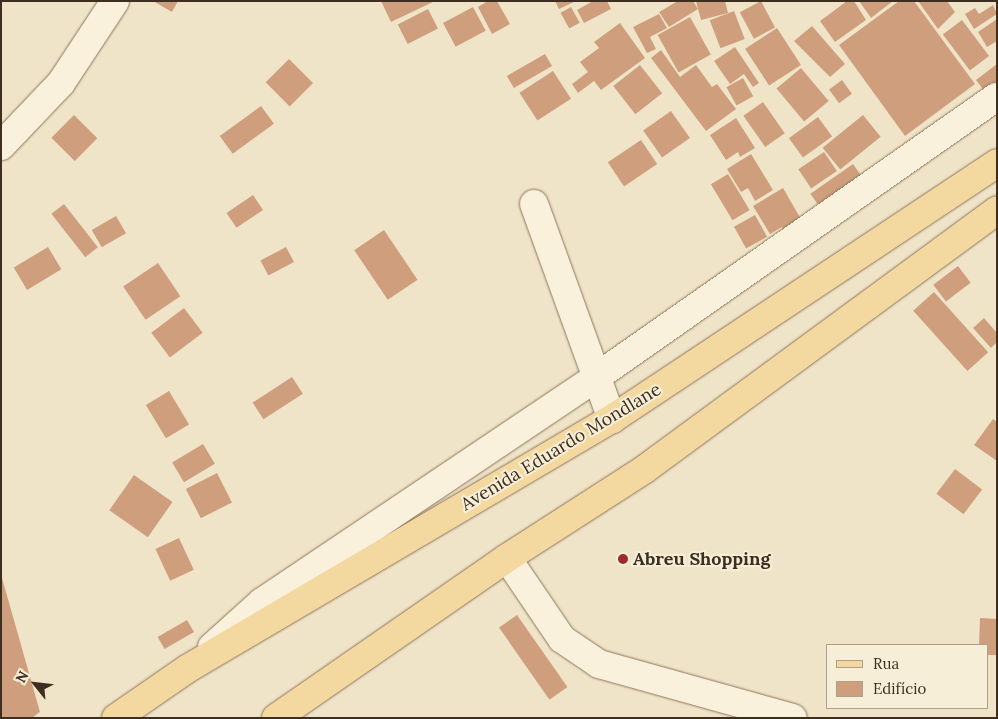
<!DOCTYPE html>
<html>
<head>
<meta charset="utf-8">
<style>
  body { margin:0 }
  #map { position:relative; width:998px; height:719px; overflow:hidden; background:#f0e4c8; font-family:Lora,serif }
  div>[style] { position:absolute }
  .building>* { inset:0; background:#cf9f7d; transform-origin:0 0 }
  .roads { filter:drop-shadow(0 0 1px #8d765c) drop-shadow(0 0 1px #8d765c) }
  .minor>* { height:28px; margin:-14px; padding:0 14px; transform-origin:14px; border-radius:14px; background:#faf1dc }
  .major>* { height:28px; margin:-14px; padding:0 14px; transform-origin:14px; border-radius:14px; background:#f3d9a0 }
  .dots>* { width:14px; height:14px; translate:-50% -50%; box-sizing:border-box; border:2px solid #f7eed8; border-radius:50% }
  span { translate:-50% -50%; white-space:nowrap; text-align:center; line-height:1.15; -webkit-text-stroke:4px #f7eed8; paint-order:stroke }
  .street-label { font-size:18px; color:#3d2e20 }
  .poi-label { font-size:18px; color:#3d2e20; font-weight:700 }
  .left { translate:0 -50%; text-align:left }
  .frame { position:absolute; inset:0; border:2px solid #3d2e20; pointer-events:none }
  .legend { position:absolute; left:826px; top:644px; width:162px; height:65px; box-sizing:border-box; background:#f7eed8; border:1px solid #ada18e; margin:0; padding:6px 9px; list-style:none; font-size:15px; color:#3d2e20 }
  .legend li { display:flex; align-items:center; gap:10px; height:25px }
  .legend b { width:25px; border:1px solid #ada18e }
  .north { position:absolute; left:10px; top:659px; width:50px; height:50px; -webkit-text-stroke:4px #f7eed8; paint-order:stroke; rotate:299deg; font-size:14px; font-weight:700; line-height:20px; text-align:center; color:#3d2e20 }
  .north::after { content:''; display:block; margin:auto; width:18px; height:22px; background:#3d2e20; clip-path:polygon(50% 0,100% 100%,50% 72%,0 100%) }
</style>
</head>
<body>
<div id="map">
  <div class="building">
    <div style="clip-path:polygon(153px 1px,178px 1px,172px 12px)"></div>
    <div style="clip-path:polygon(381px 1px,435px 1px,391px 22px)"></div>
    <div style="clip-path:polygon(488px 1px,497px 1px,510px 24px,492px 34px,478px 7px)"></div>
    <div style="clip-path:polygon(555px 1px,576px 1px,559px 9px)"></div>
    <div style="clip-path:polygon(593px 1px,607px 1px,611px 9px,584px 23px,577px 10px)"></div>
    <div style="clip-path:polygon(678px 1px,693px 1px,698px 9px,669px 27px,659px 12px)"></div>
    <div style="clip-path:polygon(696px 1px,725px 1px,728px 13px,701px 20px)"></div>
    <div style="left:761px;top:1px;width:30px;height:24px;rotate:62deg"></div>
    <div style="clip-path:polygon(847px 1px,854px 1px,866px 20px,835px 42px,820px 21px)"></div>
    <div style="clip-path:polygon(859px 1px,893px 1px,871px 18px)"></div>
    <div style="clip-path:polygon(899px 1px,914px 1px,975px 84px,905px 136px,839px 45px)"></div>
    <div style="clip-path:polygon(918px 1px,947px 1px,955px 12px,938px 29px)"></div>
    <div style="clip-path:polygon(993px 5px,997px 14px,974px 29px,965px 14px,975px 8px,979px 14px)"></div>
    <div style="left:473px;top:7px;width:27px;height:34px;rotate:62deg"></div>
    <div style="left:571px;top:7px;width:18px;height:12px;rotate:61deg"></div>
    <div style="left:428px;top:9px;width:22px;height:34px;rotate:63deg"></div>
    <div style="left:734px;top:11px;width:30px;height:26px;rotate:69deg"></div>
    <div style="clip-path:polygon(659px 14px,667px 28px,650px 37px,656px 49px,647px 53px,633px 27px)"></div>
    <div style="left:690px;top:17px;width:43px;height:37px;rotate:61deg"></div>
    <div style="clip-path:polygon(997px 19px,997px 41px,987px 47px,978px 32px)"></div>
    <div style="left:962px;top:20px;width:45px;height:24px;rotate:53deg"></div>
    <div style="clip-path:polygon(620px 23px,645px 58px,601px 90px,594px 81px,578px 93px,572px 84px,588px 72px,580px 62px,599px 48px,594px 42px)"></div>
    <div style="clip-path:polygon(812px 26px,845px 64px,830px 77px,794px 41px)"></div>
    <div style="left:777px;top:28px;width:44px;height:38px;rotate:57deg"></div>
    <div style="clip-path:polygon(735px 47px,759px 83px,753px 87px,744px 74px,730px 84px,714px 61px)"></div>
    <div style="clip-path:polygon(661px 50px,680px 77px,696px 65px,712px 87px,717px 84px,736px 109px,706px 131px,651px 58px)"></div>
    <div style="left:545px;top:54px;width:14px;height:44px;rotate:60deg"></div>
    <div style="left:289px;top:59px;width:34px;height:33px;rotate:45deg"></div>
    <div style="clip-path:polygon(997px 64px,997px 83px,985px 92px,976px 80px)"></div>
    <div style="left:640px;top:65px;width:36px;height:34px;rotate:52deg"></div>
    <div style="left:801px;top:68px;width:43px;height:32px;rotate:50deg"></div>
    <div style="left:553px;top:71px;width:33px;height:40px;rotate:57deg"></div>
    <div style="left:743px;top:78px;width:21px;height:19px;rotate:61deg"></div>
    <div style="left:842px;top:80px;width:17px;height:16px;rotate:54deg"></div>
    <div style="left:763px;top:102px;width:38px;height:24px;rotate:55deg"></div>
    <div style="left:261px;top:106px;width:22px;height:51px;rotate:54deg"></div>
    <div style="left:671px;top:111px;width:33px;height:34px;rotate:55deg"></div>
    <div style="left:74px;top:115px;width:33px;height:32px;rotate:45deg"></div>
    <div style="left:863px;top:115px;width:28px;height:52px;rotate:51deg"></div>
    <div style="left:818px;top:117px;width:24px;height:36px;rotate:54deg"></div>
    <div style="clip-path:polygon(736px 118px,755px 148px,740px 157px,738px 152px,726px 160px,710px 135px)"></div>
    <div style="left:641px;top:140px;width:29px;height:40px;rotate:56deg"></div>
    <div style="left:824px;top:152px;width:23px;height:31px;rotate:56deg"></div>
    <div style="clip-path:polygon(751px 154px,773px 190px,755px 201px,748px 188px,741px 192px,727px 169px)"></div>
    <div style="left:853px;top:164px;width:16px;height:52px;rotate:55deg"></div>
    <div style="left:728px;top:174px;width:42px;height:20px;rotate:59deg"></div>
    <div style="clip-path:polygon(783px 188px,802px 221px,784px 231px,782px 227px,770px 234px,753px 206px)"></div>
    <div style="left:253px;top:195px;width:18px;height:32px;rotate:56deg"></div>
    <div style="left:64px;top:204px;width:55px;height:16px;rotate:52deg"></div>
    <div style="left:755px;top:215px;width:25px;height:24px;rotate:61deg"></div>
    <div style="left:116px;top:216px;width:20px;height:28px;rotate:60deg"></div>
    <div style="left:384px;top:230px;width:60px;height:36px;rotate:56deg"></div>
    <div style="left:48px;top:247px;width:26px;height:40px;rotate:59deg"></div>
    <div style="left:286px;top:247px;width:17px;height:29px;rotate:62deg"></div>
    <div style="left:158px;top:263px;width:40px;height:42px;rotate:56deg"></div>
    <div style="left:958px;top:266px;width:21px;height:31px;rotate:53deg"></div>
    <div style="left:934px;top:292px;width:81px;height:28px;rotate:48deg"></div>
    <div style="left:184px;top:308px;width:31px;height:41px;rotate:53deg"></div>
    <div style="clip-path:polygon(984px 318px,997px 333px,997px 342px,991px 348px,973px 328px)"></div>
    <div style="left:292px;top:377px;width:20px;height:47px;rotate:57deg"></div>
    <div style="left:169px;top:391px;width:39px;height:27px;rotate:59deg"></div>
    <div style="clip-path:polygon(993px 419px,997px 422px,997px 461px,974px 445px)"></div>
    <div style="left:203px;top:444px;width:23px;height:36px;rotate:59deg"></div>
    <div style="left:955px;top:469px;width:34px;height:31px;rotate:37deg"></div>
    <div style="left:217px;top:473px;width:33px;height:35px;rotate:63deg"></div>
    <div style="left:134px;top:475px;width:47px;height:43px;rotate:35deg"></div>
    <div style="left:179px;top:538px;width:35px;height:26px;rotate:65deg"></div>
    <div style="clip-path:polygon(2px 578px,40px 712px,32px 718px,1px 718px)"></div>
    <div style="left:517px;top:615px;width:88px;height:22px;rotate:55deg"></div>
    <div style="clip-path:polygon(980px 618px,997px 619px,997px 655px,987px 655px,987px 645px,979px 645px)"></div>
    <div style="left:187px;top:620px;width:14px;height:34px;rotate:60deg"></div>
  </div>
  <div class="roads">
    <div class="minor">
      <div style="left:1px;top:146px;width:87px;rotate:-46.4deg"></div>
      <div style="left:61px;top:83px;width:98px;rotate:-56.6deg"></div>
      <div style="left:534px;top:204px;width:229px;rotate:70.1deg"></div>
      <div style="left:507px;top:558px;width:98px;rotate:55.8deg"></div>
      <div style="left:562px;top:639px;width:45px;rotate:34deg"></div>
      <div style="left:599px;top:664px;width:201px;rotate:15.6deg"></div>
      <div style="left:212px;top:647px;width:67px;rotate:-42deg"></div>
      <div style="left:262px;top:602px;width:401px;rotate:-33.9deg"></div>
      <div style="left:595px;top:378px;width:490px;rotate:-35deg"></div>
    </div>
    <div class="major">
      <div style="left:116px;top:718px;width:86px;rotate:-34.6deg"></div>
      <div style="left:187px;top:669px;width:493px;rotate:-30.5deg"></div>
      <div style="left:612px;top:419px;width:462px;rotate:-33.6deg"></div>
      <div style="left:276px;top:718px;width:281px;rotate:-34.7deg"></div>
      <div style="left:507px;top:558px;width:164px;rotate:-32.8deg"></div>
      <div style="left:645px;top:469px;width:437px;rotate:-36.3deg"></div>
    </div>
  </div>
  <div class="dots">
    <div style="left:623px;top:559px;background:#9e2a2b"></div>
  </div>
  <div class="street-label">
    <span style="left:561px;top:447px;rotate:-31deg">Avenida Eduardo Mondlane</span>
  </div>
  <div class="poi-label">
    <span class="left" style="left:633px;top:559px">Abreu Shopping</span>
  </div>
  <div class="frame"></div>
  <ul class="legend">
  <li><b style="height:6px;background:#f3d9a0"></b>Rua</li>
  <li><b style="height:14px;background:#cf9f7d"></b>Edifício</li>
  </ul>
  <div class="north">N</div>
</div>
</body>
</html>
